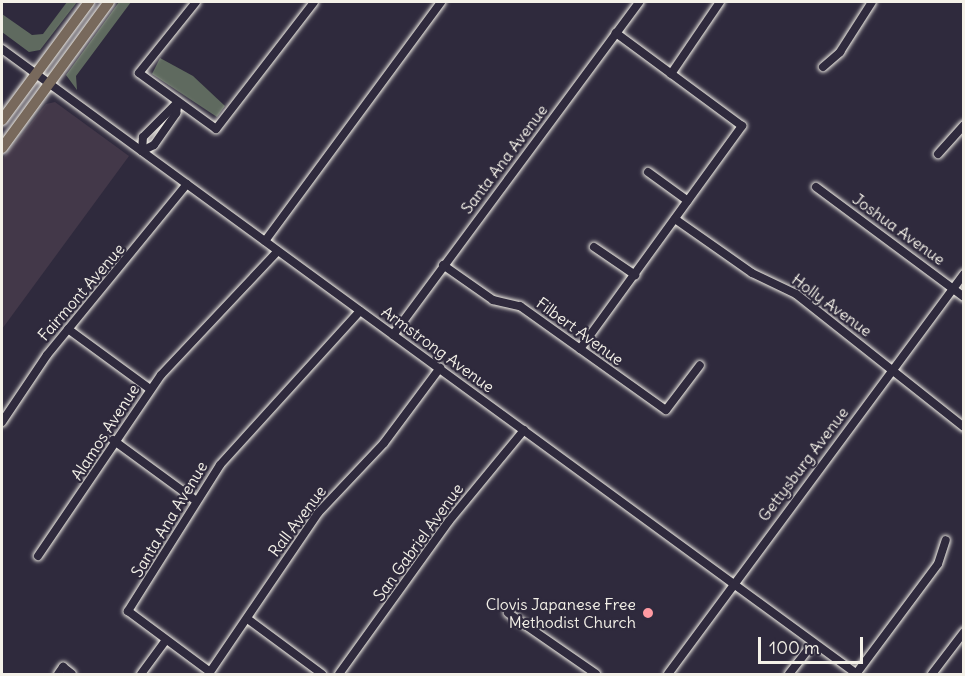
<!DOCTYPE html>
<html>
<head>
<meta charset="utf-8">
<style>
  body { margin:0 }
  #map { position:relative; width:965px; height:676px; overflow:hidden; background:#2f2a3d; font-family:Delius,sans-serif }
  div>[style] { position:absolute }
  .built>* { inset:0; background:#433849 }
  .green>* { inset:0; background:#5f6a5f }
  .roads { filter:drop-shadow(0 0 2px #f4f1e8) drop-shadow(0 0 2px #f4f1e8) }
  .minor>* { height:8px; margin:-4px; padding:0 4px; transform-origin:4px; border-radius:4px; background:#2f2a3d }
  .major>* { height:10px; margin:-5px; padding:0 5px; transform-origin:5px; border-radius:5px; background:#78695c }
  .dots>* { width:16px; height:16px; translate:-50% -50%; box-sizing:border-box; border:3px solid #2f2a3d; border-radius:50% }
  span { translate:-50% -50%; white-space:nowrap; text-align:center; line-height:1.15; -webkit-text-stroke:4.5px #2f2a3d; paint-order:stroke }
  .street-label { font-size:16px; color:#f4f1e8 }
  .poi-label { font-size:16px; color:#f4f1e8 }
  .right { translate:-100% -50%; text-align:right }
  .frame { position:absolute; inset:0; border:3px solid #f4f1e8; pointer-events:none }
  .scale { position:absolute; left:758px; top:637px; width:105px; height:27px; box-sizing:border-box; border:3px solid #f4f1e8; border-top:0; padding-left:8px; font-size:18px; line-height:21px; white-space:nowrap; color:#f4f1e8; -webkit-text-stroke:4px #2f2a3d; paint-order:stroke }
</style>
</head>
<body>
<div id="map">
  <div class="built">
    <div style="clip-path:polygon(55px 102px,129px 156px,2px 329px,3px 158px,46px 104px)"></div>
  </div>
  <div class="green">
    <div style="clip-path:polygon(67px 2px,77px 2px,40px 50px,29px 52px,2px 32px,2px 14px,32px 35px,43px 34px)"></div>
    <div style="clip-path:polygon(119px 2px,131px 2px,76px 76px,77px 90px,66px 75px)"></div>
    <div style="clip-path:polygon(160px 58px,193px 76px,225px 106px,217px 117px,152px 74px)"></div>
  </div>
  <div class="roads">
    <div class="minor">
      <div style="left:196px;top:2px;width:91px;rotate:128.8deg"></div>
      <div style="left:139px;top:73px;width:95px;rotate:36deg"></div>
      <div style="left:216px;top:129px;width:160px;rotate:-52.3deg"></div>
      <div style="left:2px;top:49px;width:1059px;rotate:36.17deg"></div>
      <div style="left:823px;top:67px;width:23px;rotate:-41deg"></div>
      <div style="left:840px;top:52px;width:59px;rotate:-57.4deg"></div>
      <div style="left:671px;top:74px;width:87px;rotate:-55.8deg"></div>
      <div style="left:142px;top:151px;width:14px;rotate:-86deg"></div>
      <div style="left:143px;top:137px;width:49px;rotate:-45deg"></div>
      <div style="left:142px;top:151px;width:13px;rotate:-27deg"></div>
      <div style="left:154px;top:145px;width:39px;rotate:-55deg"></div>
      <div style="left:176px;top:113px;width:11px;rotate:-80deg"></div>
      <div style="left:938px;top:154px;width:39px;rotate:-48deg"></div>
      <div style="left:648px;top:172px;width:49px;rotate:35.9deg"></div>
      <div style="left:816px;top:187px;width:184px;rotate:36.6deg"></div>
      <div style="left:675px;top:219px;width:94px;rotate:35deg"></div>
      <div style="left:752px;top:273px;width:49px;rotate:25.5deg"></div>
      <div style="left:796px;top:294px;width:214px;rotate:38.4deg"></div>
      <div style="left:265px;top:241px;width:297px;rotate:-53.6deg"></div>
      <div style="left:594px;top:247px;width:50px;rotate:34.3deg"></div>
      <div style="left:443px;top:265px;width:61px;rotate:35deg"></div>
      <div style="left:493px;top:300px;width:28px;rotate:13deg"></div>
      <div style="left:520px;top:306px;width:179px;rotate:35.5deg"></div>
      <div style="left:666px;top:410px;width:56px;rotate:-52.9deg"></div>
      <div style="left:360px;top:311px;width:208px;rotate:132.3deg"></div>
      <div style="left:220px;top:465px;width:173px;rotate:122.2deg"></div>
      <div style="left:128px;top:611px;width:102px;rotate:36.6deg"></div>
      <div style="left:210px;top:672px;width:192px;rotate:-55.8deg"></div>
      <div style="left:318px;top:513px;width:96px;rotate:-46.7deg"></div>
      <div style="left:384px;top:443px;width:94px;rotate:-53.3deg"></div>
      <div style="left:68px;top:329px;width:102px;rotate:36.2deg"></div>
      <div style="left:393px;top:335px;width:414px;rotate:-53.5deg"></div>
      <div style="left:580px;top:349px;width:276px;rotate:-54deg"></div>
      <div style="left:742px;top:126px;width:157px;rotate:-143.6deg"></div>
      <div style="left:2px;top:422px;width:81px;rotate:-56.1deg"></div>
      <div style="left:47px;top:355px;width:221px;rotate:-50.7deg"></div>
      <div style="left:113px;top:440px;width:102px;rotate:36.2deg"></div>
      <div style="left:38px;top:556px;width:219px;rotate:-55.8deg"></div>
      <div style="left:161px;top:375px;width:170px;rotate:-46.7deg"></div>
      <div style="left:508px;top:613px;width:107px;rotate:34.7deg"></div>
      <div style="left:249px;top:620px;width:91px;rotate:36.5deg"></div>
      <div style="left:58px;top:674px;width:9px;rotate:-54deg"></div>
      <div style="left:63px;top:667px;width:11px;rotate:38deg"></div>
      <div style="left:141px;top:674px;width:42px;rotate:-53.7deg"></div>
      <div style="left:339px;top:674px;width:188px;rotate:-54.3deg"></div>
      <div style="left:449px;top:521px;width:118px;rotate:-50.5deg"></div>
      <div style="left:668px;top:674px;width:498px;rotate:-53.5deg"></div>
      <div style="left:789px;top:674px;width:39px;rotate:-52deg"></div>
      <div style="left:856px;top:674px;width:137px;rotate:-53.3deg"></div>
      <div style="left:938px;top:564px;width:25px;rotate:-72deg"></div>
      <div style="left:932px;top:674px;width:53px;rotate:-52.7deg"></div>
    </div>
    <div class="major">
      <div style="left:2px;top:120px;width:147px;rotate:-53.6deg"></div>
      <div style="left:2px;top:148px;width:181px;rotate:-53.8deg"></div>
    </div>
  </div>
  <div class="dots">
    <div style="left:648px;top:613px;background:#ff9aa2"></div>
  </div>
  <div class="street-label">
    <span style="left:504px;top:159px;rotate:-53deg">Santa Ana Avenue</span>
    <span style="left:899px;top:229px;rotate:36deg">Joshua Avenue</span>
    <span style="left:81px;top:292px;rotate:-49deg">Fairmont Avenue</span>
    <span style="left:832px;top:305px;rotate:36deg">Holly Avenue</span>
    <span style="left:580px;top:331px;rotate:36deg">Filbert Avenue</span>
    <span style="left:438px;top:349px;rotate:36deg">Armstrong Avenue</span>
    <span style="left:105px;top:432px;rotate:-57deg">Alamos Avenue</span>
    <span style="left:803px;top:464px;rotate:-53deg">Gettysburg Avenue</span>
    <span style="left:169px;top:519px;rotate:-59deg">Santa Ana Avenue</span>
    <span style="left:297px;top:521px;rotate:-53deg">Rall Avenue</span>
    <span style="left:418px;top:542px;rotate:-54deg">San Gabriel Avenue</span>
  </div>
  <div class="poi-label">
    <span class="right" style="left:636px;top:613px">Clovis Japanese Free<br>Methodist Church</span>
  </div>
  <div class="frame"></div>
  <div class="scale">100 m</div>
</div>
</body>
</html>
